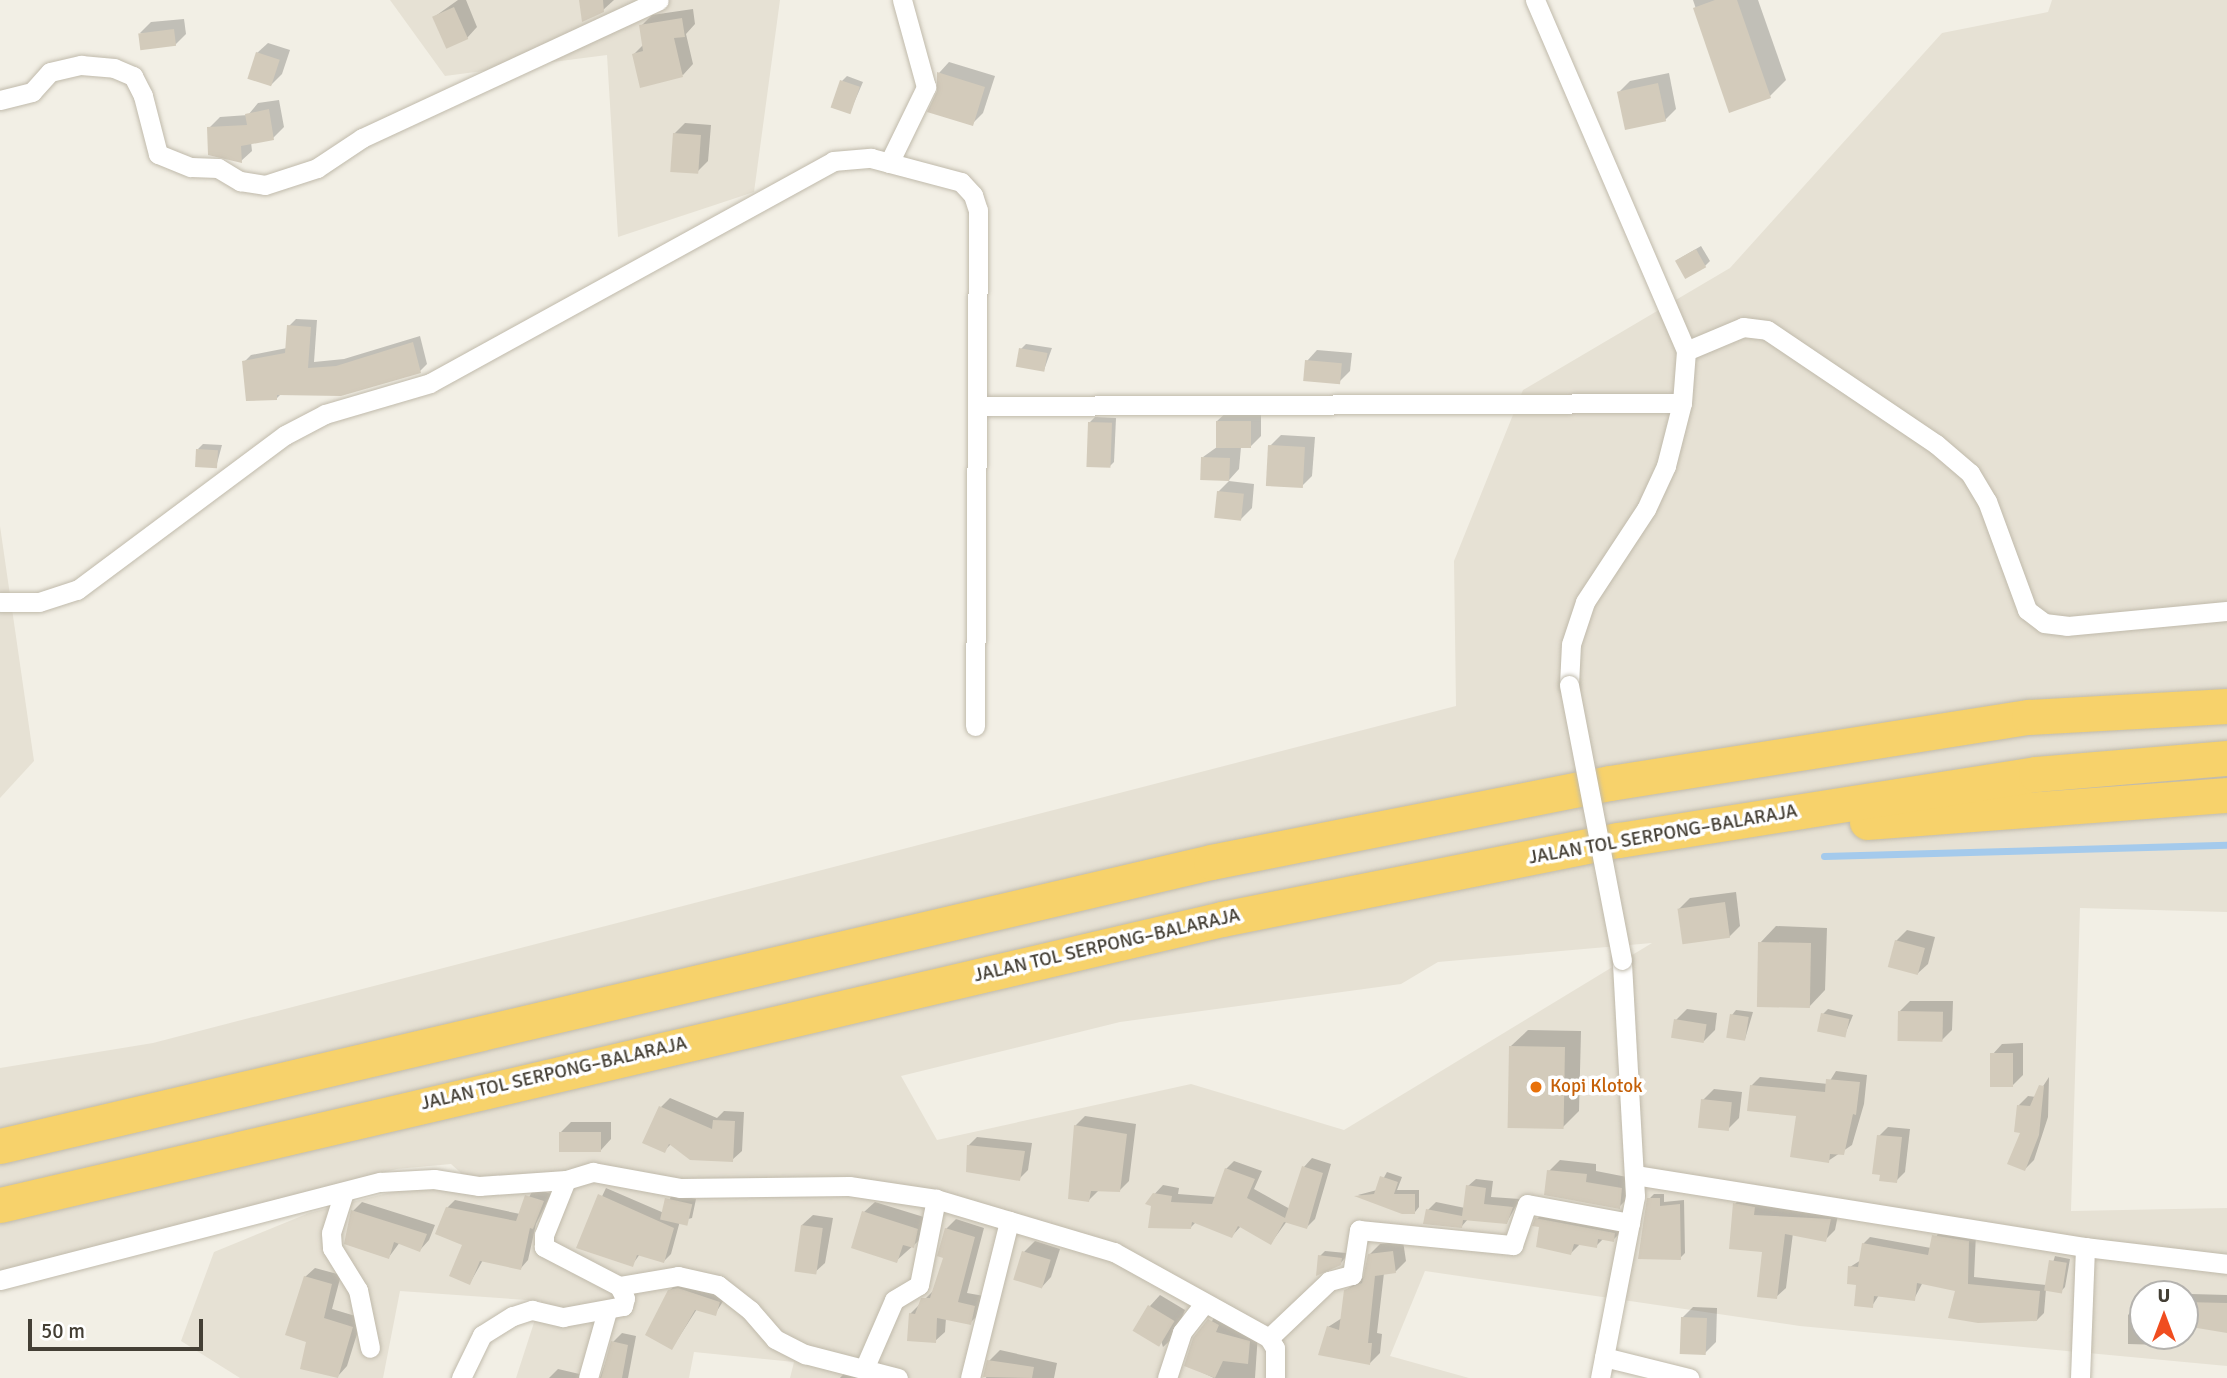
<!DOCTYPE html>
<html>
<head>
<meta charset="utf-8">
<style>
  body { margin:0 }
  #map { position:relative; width:2227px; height:1378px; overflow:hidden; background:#f2efe5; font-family:Signika,sans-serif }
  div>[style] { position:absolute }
  .residential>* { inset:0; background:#e6e1d4 }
  .shadow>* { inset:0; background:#0003 }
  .stream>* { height:7px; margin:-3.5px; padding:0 3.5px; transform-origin:3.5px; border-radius:3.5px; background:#a4caec }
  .building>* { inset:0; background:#d3cbbb; transform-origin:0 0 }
  .roads { filter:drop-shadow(0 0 2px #c0baab) drop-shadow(0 0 2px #c0baab) }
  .street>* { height:19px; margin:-9.5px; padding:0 9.5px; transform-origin:9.5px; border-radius:9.5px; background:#fff }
  .highway>* { height:35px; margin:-17.5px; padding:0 17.5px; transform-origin:17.5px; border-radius:17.5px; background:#f7d26b }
  .bridges { filter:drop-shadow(0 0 2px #c0baab) drop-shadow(0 0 2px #c0baab) }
  .street-bridge>* { height:19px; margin:-9.5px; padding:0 9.5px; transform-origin:9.5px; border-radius:9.5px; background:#fff }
  .dots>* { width:19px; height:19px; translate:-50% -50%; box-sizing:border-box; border:4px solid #fff; border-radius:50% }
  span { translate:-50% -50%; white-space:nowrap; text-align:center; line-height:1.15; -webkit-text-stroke:7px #fff; paint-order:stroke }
  .street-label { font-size:19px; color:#443f35 }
  .food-label { font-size:19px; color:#c56008 }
  .left { translate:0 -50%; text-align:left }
  .north { position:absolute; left:2129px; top:1280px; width:70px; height:70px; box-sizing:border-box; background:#fff; border:2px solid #b4b2ae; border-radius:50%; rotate:0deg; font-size:19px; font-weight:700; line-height:28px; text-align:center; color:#443f35 }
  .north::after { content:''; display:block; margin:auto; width:24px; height:32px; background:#f04d1f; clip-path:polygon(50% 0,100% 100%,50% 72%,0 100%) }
  .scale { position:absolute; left:28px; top:1319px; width:175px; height:32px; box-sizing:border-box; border:4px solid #443f35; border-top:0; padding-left:9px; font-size:21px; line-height:24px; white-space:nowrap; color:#443f35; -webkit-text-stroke:5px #fff; paint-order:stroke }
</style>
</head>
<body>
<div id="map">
  <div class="residential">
    <div style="clip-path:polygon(390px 0,780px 0,754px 192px,618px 237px,607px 55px,445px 76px)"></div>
    <div style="clip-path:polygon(evenodd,2052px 0,2227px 0,2227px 912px,2080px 908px,2071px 1211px,2227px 1208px,2227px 1366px,1800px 1326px,1425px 1271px,1390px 1356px,1469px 1378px,790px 1378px,794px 1362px,694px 1352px,689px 1378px,516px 1378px,541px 1301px,400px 1291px,383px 1378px,240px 1378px,181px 1341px,214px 1252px,309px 1213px,462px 1174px,451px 1164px,397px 1169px,0 1274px,0 1068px,153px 1043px,1456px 706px,1454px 561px,1523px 390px,1730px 268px,1942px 33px,2048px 12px,2052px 0,1652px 943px,1344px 1130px,1191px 1084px,937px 1140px,901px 1076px,1120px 1022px,1401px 984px,1438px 962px,1652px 943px,2052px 0,2143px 1294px,2185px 1294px,2185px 1336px,2143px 1336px,2143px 1294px)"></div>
    <div style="clip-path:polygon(0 526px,34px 761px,0 798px)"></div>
  </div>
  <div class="shadow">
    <div style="clip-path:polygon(458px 0,466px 0,477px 27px,467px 38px,434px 17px)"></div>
    <div style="clip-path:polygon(581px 0,614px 0,603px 10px)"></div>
    <div style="clip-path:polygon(1693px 0,1758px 0,1786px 80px,1770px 96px,1730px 110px)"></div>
    <div style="clip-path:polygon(693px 9px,695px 24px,686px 34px,693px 64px,683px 75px,633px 55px,644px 44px,641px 26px,652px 15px)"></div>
    <div style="clip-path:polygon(184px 19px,186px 34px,175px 45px,140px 33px,151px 22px)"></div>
    <div style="clip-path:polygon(268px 43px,290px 50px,282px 74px,271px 85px,257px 53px)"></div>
    <div style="clip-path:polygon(949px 62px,995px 76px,983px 113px,972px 124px,939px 92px,939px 73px)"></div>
    <div style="clip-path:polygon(1669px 73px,1676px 109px,1665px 120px,1619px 92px,1630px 81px)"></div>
    <div style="clip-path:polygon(847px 76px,863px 82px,850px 112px,842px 81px)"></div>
    <div style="clip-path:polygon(279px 100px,284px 127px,273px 138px,251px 142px,252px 151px,241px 161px,209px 128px,220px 117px,248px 115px,258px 103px)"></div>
    <div style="clip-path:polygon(685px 123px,711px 125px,708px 161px,697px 172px,674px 134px)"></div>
    <div style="clip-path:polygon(1701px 246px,1710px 261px,1705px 266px,1677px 260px)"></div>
    <div style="clip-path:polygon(296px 319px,317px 320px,314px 362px,344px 359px,420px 336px,427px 364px,420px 371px,282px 393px,277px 398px,244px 362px,251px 355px,287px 348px,289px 326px)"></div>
    <div style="clip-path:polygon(1026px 344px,1052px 348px,1044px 370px,1021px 349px)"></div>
    <div style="clip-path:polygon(1317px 350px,1352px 353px,1350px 371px,1339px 382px,1307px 361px)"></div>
    <div style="clip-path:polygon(1228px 411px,1261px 411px,1261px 436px,1250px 447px,1241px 447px,1239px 469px,1229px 480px,1203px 457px,1217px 447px,1217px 421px)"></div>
    <div style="clip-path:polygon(1095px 417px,1116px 418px,1114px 462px,1109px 467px,1090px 422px)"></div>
    <div style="clip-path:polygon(1281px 435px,1315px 437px,1312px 476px,1301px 487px,1270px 446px)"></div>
    <div style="clip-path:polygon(203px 444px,222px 445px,216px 467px,198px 449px)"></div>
    <div style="clip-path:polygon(1229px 481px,1254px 484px,1252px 508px,1241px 519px,1218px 492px)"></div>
    <div style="clip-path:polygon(1736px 892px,1740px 926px,1729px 937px,1679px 909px,1690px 898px)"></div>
    <div style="clip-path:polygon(1776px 926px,1827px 928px,1825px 990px,1809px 1007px,1760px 943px)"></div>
    <div style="clip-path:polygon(1907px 930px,1935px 937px,1928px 964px,1917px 974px,1896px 941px)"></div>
    <div style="clip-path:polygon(1910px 1001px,1953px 1001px,1952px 1030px,1941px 1041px,1899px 1012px)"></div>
    <div style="clip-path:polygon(1687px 1009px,1717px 1013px,1715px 1030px,1704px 1041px,1676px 1020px)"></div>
    <div style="clip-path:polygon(1828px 1009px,1853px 1015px,1844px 1037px,1823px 1014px)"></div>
    <div style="clip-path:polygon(1736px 1010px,1753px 1012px,1745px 1039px,1732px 1015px)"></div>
    <div style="clip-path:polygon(1528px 1030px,1581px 1031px,1579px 1111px,1563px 1127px,1511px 1046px)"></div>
    <div style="clip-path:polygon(2023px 1043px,2023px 1075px,2012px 1086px,1992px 1055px,2002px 1044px)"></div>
    <div style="clip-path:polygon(1836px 1071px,1867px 1075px,1864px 1104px,1852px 1145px,1828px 1161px,1798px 1114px,1751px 1086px,1760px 1077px,1828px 1084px)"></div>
    <div style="clip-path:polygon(2049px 1077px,2048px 1117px,2034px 1160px,2025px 1169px,2019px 1105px,2028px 1096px,2036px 1097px)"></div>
    <div style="clip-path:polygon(1714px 1089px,1742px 1092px,1739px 1118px,1728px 1129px,1703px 1100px)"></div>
    <div style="clip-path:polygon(670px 1098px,717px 1118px,724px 1111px,744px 1112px,742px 1151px,732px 1160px,671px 1144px,664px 1151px,661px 1107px)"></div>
    <div style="clip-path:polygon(1085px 1116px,1136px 1124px,1129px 1181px,1119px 1191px,1099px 1190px,1089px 1200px,1075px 1126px)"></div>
    <div style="clip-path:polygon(571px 1122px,611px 1122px,611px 1139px,601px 1150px,560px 1133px)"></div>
    <div style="clip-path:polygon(1888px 1127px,1910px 1129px,1905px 1172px,1896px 1181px,1882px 1174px,1879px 1136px)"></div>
    <div style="clip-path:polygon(977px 1137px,1032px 1143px,1028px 1170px,1019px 1179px,968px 1146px)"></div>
    <div style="clip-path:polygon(1312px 1158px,1331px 1164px,1315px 1219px,1307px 1227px,1287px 1221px,1271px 1243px,1241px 1226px,1232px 1236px,1196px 1222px,1191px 1227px,1149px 1200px,1163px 1185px,1179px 1188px,1178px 1194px,1216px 1197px,1226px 1169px,1234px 1161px,1262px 1171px,1254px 1189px,1290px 1209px,1304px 1167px)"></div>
    <div style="clip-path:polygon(1560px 1160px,1596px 1164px,1596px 1171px,1632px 1178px,1630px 1196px,1619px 1207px,1549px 1171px)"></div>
    <div style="clip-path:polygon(1387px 1172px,1402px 1177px,1397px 1190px,1419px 1190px,1419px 1207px,1415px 1212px,1358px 1195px,1377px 1190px)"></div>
    <div style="clip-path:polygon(1476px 1179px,1493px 1181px,1491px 1197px,1520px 1199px,1507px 1222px,1468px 1219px,1462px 1226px,1428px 1210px,1436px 1202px,1465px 1208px,1468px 1186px)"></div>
    <div style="clip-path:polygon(534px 1188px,551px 1194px,536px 1224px,528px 1260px,521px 1268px,483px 1260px,470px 1283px,464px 1244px,447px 1208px,455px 1200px,520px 1214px)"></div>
    <div style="clip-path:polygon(606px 1188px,664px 1213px,672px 1194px,696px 1199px,692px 1218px,680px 1221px,671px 1254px,664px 1261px,640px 1254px,632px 1265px,578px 1247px)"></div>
    <div style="clip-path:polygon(1654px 1194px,1664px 1194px,1664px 1202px,1684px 1200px,1685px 1253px,1680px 1258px,1649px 1199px)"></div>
    <div style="clip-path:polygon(1744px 1194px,1764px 1197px,1763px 1206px,1839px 1210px,1835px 1230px,1825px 1240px,1793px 1233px,1786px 1288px,1776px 1297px,1764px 1250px,1735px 1204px)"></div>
    <div style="clip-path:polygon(362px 1202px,435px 1225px,429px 1240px,420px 1250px,400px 1242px,389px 1257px,353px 1211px)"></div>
    <div style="clip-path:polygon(875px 1202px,927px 1218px,924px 1236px,896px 1261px,864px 1212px)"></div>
    <div style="clip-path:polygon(1547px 1209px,1623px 1230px,1613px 1240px,1603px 1239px,1596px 1246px,1581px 1243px,1571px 1253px,1537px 1219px)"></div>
    <div style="clip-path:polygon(813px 1215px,833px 1218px,825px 1263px,814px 1273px,802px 1225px)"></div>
    <div style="clip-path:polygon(956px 1219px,984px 1228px,967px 1293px,984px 1296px,980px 1313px,970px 1323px,946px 1318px,945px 1332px,935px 1341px,910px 1314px,935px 1289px,946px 1256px,946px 1229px)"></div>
    <div style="clip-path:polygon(1940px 1229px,1976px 1234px,1974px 1277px,2046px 1285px,2055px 1256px,2070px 1259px,2065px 1287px,2060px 1292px,2046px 1289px,2044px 1313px,2037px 1320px,1957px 1289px,1923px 1282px,1914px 1299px,1879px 1295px,1872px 1306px,1850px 1267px,1861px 1260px,1863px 1244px,1870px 1237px,1931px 1248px)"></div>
    <div style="clip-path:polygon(1035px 1241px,1060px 1249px,1051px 1277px,1041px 1288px,1024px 1252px)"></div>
    <div style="clip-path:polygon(1403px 1241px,1406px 1261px,1395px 1272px,1384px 1273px,1377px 1333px,1382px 1334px,1380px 1353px,1370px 1363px,1328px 1327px,1342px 1318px,1345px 1291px,1365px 1276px,1369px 1255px,1380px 1244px)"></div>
    <div style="clip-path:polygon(1325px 1251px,1346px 1253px,1345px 1258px,1340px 1264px,1320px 1256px)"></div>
    <div style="clip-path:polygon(315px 1268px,341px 1275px,332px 1309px,362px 1318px,347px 1366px,338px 1376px,308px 1341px,305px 1277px)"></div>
    <div style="clip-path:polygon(678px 1283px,727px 1295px,715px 1314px,697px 1309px,672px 1348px,669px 1291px)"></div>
    <div style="clip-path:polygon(2191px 1294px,2227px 1295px,2227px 1331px,2185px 1325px,2185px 1300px)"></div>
    <div style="clip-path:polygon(1160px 1295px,1185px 1310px,1174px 1337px,1163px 1347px,1150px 1306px)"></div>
    <div style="clip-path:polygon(2139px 1304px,2143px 1304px,2143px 1336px,2171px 1336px,2162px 1345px,2128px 1344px,2128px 1315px)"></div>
    <div style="clip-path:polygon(1693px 1307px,1717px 1308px,1716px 1342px,1705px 1353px,1682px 1318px)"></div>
    <div style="clip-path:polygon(1218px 1311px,1258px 1333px,1255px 1378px,1214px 1378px,1186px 1365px)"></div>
    <div style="clip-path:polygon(622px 1333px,636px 1336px,628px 1378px,600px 1378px,613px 1342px)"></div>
    <div style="clip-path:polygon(1000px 1350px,1057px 1363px,1054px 1378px,986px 1378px,989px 1361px)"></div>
    <div style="clip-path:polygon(850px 1367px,878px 1378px,840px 1378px)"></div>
    <div style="clip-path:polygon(558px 1369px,588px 1376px,591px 1378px,549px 1378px)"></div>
  </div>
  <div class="stream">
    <div style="left:1824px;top:856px;width:403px;rotate:-1.6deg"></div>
  </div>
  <div class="building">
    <div style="clip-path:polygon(579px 0,603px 0,604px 12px,582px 22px)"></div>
    <div style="clip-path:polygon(1715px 0,1737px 0,1771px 98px,1729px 113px,1693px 8px)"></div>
    <div style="left:454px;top:7px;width:35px;height:24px;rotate:66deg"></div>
    <div style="clip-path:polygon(682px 18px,685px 37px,674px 38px,683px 77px,640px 88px,632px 54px,643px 51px,639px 25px)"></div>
    <div style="left:174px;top:29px;width:17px;height:36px;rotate:83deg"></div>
    <div style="left:256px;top:52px;width:25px;height:28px;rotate:18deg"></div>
    <div style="clip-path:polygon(937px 72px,985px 87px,973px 126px,927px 112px,937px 91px)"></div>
    <div style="left:840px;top:80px;width:21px;height:29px;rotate:19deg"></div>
    <div style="left:1658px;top:83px;width:39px;height:42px;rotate:78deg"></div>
    <div style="clip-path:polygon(269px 109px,274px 140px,241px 146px,242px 163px,208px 155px,207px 127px,247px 125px,245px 114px)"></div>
    <div style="left:673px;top:133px;width:28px;height:39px;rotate:4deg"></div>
    <div style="left:1696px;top:249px;width:21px;height:24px;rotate:61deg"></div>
    <div style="clip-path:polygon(287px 325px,311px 327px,308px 368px,336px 366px,413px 342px,421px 373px,341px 396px,277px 395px,277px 400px,246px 401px,242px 361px,285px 353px)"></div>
    <div style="left:1019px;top:348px;width:29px;height:19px;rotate:10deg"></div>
    <div style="left:1305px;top:360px;width:37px;height:21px;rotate:5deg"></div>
    <div style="left:1216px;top:421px;width:35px;height:27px"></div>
    <div style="left:1088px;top:422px;width:24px;height:45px;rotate:2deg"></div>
    <div style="left:1268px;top:445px;width:37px;height:41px;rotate:3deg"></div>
    <div style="left:196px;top:449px;width:22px;height:18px;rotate:3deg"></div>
    <div style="left:1201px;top:457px;width:29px;height:23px;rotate:2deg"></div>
    <div style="left:1217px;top:491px;width:27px;height:27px;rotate:6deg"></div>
    <div style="left:1725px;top:902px;width:36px;height:48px;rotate:82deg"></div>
    <div style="left:1895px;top:940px;width:31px;height:28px;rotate:15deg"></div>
    <div style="left:1758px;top:942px;width:53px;height:65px;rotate:1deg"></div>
    <div style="left:1898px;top:1011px;width:45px;height:30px;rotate:1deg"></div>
    <div style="left:1821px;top:1013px;width:29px;height:19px;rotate:12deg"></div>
    <div style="left:1730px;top:1014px;width:19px;height:24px;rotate:9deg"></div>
    <div style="left:1674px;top:1019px;width:33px;height:19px;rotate:9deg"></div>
    <div style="left:1509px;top:1046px;width:56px;height:82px;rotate:1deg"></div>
    <div style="left:2013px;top:1053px;width:34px;height:23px;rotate:90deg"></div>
    <div style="clip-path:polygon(1826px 1079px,1860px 1082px,1856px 1115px,1853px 1114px,1844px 1155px,1830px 1154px,1829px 1163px,1790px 1157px,1796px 1116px,1747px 1111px,1750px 1085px,1825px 1092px)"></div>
    <div style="clip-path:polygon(2039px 1085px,2044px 1086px,2039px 1135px,2025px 1171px,2007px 1164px,2020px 1133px,2014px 1132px,2017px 1105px,2030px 1106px)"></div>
    <div style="left:1701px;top:1099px;width:31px;height:29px;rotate:6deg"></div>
    <div style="clip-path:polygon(659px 1106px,712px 1129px,713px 1120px,735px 1121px,733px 1162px,690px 1160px,669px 1144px,665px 1153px,642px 1143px)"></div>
    <div style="clip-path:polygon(1074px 1125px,1127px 1134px,1120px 1192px,1091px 1191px,1089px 1202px,1068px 1199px)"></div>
    <div style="left:559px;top:1132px;width:42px;height:20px"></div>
    <div style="clip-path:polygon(1877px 1135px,1902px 1137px,1897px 1183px,1879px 1181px,1880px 1175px,1872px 1174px)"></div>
    <div style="clip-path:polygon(967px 1145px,1025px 1151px,1020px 1181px,966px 1172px)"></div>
    <div style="clip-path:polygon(1302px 1166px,1323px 1173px,1307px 1229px,1284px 1222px,1271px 1245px,1238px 1226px,1232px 1238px,1192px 1222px,1191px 1229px,1148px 1228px,1151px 1206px,1145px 1204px,1153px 1193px,1172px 1196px,1171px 1202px,1212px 1204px,1225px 1168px,1255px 1179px,1247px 1198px,1285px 1218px)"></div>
    <div style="clip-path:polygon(1547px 1170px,1587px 1174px,1586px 1182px,1622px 1188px,1620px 1209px,1544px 1195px)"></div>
    <div style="clip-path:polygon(1380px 1176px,1398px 1182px,1394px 1194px,1415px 1194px,1415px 1214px,1402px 1214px,1354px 1196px,1374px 1194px)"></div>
    <div style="clip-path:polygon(1466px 1185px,1486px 1188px,1484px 1204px,1513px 1207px,1507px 1224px,1463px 1220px,1462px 1228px,1423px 1224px,1426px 1209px,1462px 1216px)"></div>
    <div style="clip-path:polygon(598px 1194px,674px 1228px,664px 1263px,637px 1255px,633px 1267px,576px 1248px)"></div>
    <div style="clip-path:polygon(525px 1195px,544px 1201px,533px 1229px,530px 1228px,521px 1270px,480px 1261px,470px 1285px,449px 1276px,462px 1245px,435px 1234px,446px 1207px,516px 1221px)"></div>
    <div style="left:665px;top:1198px;width:28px;height:22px;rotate:13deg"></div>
    <div style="clip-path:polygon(1647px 1198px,1660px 1198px,1660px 1206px,1680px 1204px,1681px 1260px,1638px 1259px)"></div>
    <div style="clip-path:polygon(1733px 1203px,1755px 1207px,1754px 1215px,1831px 1219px,1826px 1242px,1785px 1234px,1777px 1299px,1757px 1297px,1762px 1252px,1729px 1249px)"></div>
    <div style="clip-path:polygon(351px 1210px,427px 1234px,420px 1252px,394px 1242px,389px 1259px,344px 1244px)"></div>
    <div style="clip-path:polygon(862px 1211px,918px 1229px,914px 1248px,903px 1245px,897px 1263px,851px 1248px)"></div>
    <div style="clip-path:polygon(1535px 1218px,1615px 1233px,1614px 1242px,1598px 1239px,1597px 1248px,1574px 1244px,1571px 1255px,1536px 1247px,1539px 1227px,1532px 1226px)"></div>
    <div style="left:801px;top:1225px;width:22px;height:47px;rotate:8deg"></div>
    <div style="clip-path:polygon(945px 1228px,975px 1237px,958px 1302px,975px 1306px,971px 1325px,937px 1318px,936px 1343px,907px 1341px,909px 1313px,915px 1314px,921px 1298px,930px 1298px,943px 1258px,937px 1256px)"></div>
    <div style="clip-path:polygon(1932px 1235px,1969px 1241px,1968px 1284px,2040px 1291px,2037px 1321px,1978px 1323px,1948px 1318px,1955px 1291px,1917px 1283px,1915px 1301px,1874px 1296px,1873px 1308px,1854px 1306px,1856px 1285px,1847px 1284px,1848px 1266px,1858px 1267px,1862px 1243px,1928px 1255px)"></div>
    <div style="left:1022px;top:1251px;width:30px;height:30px;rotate:17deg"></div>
    <div style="clip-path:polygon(1393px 1251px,1396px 1273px,1375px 1276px,1368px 1343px,1372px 1343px,1370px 1365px,1318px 1355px,1327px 1326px,1339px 1330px,1344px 1290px,1362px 1283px,1368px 1254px)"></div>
    <div style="clip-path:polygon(1318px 1255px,1342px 1258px,1341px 1265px,1316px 1276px)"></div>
    <div style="left:2049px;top:1260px;width:18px;height:31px;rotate:9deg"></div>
    <div style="clip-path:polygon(304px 1276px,332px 1284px,324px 1318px,353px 1327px,338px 1378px,300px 1369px,306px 1342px,285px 1335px)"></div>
    <div style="clip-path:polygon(678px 1288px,720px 1302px,716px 1316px,695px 1310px,672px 1350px,645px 1335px,668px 1290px)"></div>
    <div style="clip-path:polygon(2185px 1302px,2227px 1303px,2227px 1333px,2185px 1326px)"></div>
    <div style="left:1148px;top:1305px;width:31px;height:30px;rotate:31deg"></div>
    <div style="left:1681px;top:1317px;width:26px;height:37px;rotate:2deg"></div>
    <div style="clip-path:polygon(1208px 1319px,1219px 1325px,1216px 1332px,1250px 1341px,1248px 1364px,1223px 1361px,1215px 1378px,1184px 1366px,1193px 1338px)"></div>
    <div style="clip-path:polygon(611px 1341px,628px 1345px,622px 1378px,601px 1378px)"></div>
    <div style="clip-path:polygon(987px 1360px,1034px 1367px,1032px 1378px,983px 1377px)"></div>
  </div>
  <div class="roads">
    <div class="street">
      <div style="left:1535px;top:0;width:382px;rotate:66.7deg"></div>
      <div style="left:1686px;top:351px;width:52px;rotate:94.4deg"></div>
      <div style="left:1682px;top:403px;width:65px;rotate:104.3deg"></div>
      <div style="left:1666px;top:466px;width:47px;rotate:114.9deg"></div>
      <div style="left:1646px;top:509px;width:111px;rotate:123.3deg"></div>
      <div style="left:1585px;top:602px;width:44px;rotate:108.4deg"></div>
      <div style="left:1571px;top:644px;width:41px;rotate:92.8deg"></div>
      <div style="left:0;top:100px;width:33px;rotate:-14deg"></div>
      <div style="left:32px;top:92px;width:27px;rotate:-48deg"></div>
      <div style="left:50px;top:72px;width:32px;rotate:-13deg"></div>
      <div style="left:81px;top:65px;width:33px;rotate:5deg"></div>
      <div style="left:114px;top:68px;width:21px;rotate:23deg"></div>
      <div style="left:133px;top:76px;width:22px;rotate:63deg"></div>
      <div style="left:143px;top:96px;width:60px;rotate:75.5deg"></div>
      <div style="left:158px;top:154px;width:35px;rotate:22deg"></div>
      <div style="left:191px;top:167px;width:27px;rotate:2deg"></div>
      <div style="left:218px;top:168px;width:26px;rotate:31deg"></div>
      <div style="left:240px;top:181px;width:25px;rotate:9deg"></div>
      <div style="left:265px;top:185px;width:55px;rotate:-18.1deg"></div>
      <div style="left:317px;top:168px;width:54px;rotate:-33.7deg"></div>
      <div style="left:362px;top:138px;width:327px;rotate:-24.9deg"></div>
      <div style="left:889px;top:163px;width:85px;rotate:-64deg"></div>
      <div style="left:926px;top:87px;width:90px;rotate:-105.4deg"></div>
      <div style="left:1686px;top:351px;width:62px;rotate:-22.8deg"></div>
      <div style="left:1743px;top:327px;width:24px;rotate:7deg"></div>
      <div style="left:1767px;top:330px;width:204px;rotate:34deg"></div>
      <div style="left:1936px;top:444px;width:45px;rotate:40.5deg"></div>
      <div style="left:1970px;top:473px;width:33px;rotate:59deg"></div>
      <div style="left:1987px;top:501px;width:116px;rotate:69.8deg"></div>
      <div style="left:2027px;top:610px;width:21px;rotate:37deg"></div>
      <div style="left:2044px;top:623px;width:23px;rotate:7deg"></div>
      <div style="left:2067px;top:626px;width:161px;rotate:-5.4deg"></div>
      <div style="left:977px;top:406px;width:705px;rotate:-0.24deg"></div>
      <div style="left:0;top:602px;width:39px"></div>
      <div style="left:39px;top:602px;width:40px;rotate:-18deg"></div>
      <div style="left:77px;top:590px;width:259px;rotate:-36.7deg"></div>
      <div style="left:285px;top:435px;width:45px;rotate:-27.7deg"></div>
      <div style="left:325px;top:414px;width:109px;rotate:-16.4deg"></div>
      <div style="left:430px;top:383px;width:460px;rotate:-28.8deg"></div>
      <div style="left:833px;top:161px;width:38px;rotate:-5deg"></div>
      <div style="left:871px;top:158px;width:93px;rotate:14.9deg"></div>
      <div style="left:961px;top:182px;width:18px;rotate:47deg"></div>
      <div style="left:973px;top:195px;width:16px;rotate:72deg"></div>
      <div style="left:978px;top:210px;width:516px;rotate:90.33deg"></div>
      <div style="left:1635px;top:1175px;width:456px;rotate:9.1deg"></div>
      <div style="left:2085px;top:1247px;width:143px;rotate:6.8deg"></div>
      <div style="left:344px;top:1192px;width:43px;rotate:107.6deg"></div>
      <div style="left:331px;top:1233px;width:15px;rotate:86deg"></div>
      <div style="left:332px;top:1248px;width:49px;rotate:58.2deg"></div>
      <div style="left:358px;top:1290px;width:59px;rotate:78.3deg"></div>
      <div style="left:0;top:1280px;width:392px;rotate:-14.5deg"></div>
      <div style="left:380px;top:1182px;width:54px;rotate:-3.2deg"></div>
      <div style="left:434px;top:1179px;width:46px;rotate:8.8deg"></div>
      <div style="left:479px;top:1186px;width:87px;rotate:-3.9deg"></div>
      <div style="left:566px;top:1180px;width:28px;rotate:-17deg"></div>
      <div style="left:593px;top:1172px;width:88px;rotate:10.4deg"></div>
      <div style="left:680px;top:1188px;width:169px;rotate:-0.7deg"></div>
      <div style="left:849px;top:1186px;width:88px;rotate:8.5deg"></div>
      <div style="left:936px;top:1199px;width:186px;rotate:16.6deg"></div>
      <div style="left:1114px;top:1252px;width:177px;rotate:29deg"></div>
      <div style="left:1269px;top:1338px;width:12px;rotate:59deg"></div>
      <div style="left:1275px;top:1348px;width:30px;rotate:90deg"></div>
      <div style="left:619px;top:1286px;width:60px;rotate:-9.6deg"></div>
      <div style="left:678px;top:1276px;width:41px;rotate:12.7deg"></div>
      <div style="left:718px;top:1285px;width:41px;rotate:38deg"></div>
      <div style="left:750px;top:1310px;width:38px;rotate:49deg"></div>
      <div style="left:775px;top:1339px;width:34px;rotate:27deg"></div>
      <div style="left:805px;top:1354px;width:96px;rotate:14.5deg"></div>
      <div style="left:1269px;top:1338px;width:83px;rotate:-43.5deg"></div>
      <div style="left:1329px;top:1281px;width:24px;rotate:-15deg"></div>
      <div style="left:1352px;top:1275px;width:46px;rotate:-81.2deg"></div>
      <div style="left:1359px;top:1230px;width:155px;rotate:5.6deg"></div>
      <div style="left:1513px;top:1245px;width:43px;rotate:-71.1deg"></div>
      <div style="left:1527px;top:1204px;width:105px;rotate:10.5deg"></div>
      <div style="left:1604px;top:1357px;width:88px;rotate:13.9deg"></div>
      <div style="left:864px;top:1369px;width:75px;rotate:-66.5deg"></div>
      <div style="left:894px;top:1300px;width:29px;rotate:-31deg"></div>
      <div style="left:919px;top:1285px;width:88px;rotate:-78.8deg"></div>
      <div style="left:461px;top:1378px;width:48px;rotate:-64deg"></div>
      <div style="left:482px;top:1335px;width:36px;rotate:-32deg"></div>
      <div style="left:513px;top:1316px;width:20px;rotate:-18deg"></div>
      <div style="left:532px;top:1310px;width:32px;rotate:13deg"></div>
      <div style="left:563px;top:1317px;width:61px;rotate:-10.4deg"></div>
      <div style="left:623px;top:1306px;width:8px;rotate:-76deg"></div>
      <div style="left:625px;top:1298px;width:13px;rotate:-117deg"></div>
      <div style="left:619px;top:1286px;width:85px;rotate:-152.5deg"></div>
      <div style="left:544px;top:1247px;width:12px;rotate:-90deg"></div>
      <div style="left:544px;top:1235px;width:59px;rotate:-68.2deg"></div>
      <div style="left:588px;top:1378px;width:70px;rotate:-74.2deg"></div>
      <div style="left:970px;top:1378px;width:162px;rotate:-76deg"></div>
      <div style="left:1167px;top:1378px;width:48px;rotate:-71.9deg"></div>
      <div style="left:1182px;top:1332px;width:34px;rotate:-52deg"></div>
      <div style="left:1600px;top:1378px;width:185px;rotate:-79.1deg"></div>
      <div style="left:1635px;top:1196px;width:236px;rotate:-93.2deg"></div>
      <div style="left:2080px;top:1378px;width:131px;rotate:-87.8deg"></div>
    </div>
    <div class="highway">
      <div style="left:1867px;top:822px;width:361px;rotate:-4.3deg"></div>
      <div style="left:0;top:1146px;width:1244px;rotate:-13.2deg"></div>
      <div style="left:1211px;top:862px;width:407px;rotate:-11.2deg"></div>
      <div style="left:1610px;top:783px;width:424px;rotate:-9deg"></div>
      <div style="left:2029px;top:717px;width:198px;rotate:-3.2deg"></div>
      <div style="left:0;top:1205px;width:1255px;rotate:-13.17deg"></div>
      <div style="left:1222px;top:919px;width:405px;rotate:-11.3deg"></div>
      <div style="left:1619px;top:840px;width:422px;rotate:-9deg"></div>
      <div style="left:2036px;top:774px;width:192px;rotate:-4.8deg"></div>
    </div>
  </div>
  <div class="bridges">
    <div class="street-bridge">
      <div style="left:1569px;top:685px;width:280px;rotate:79.1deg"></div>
    </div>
  </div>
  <div class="dots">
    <div style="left:1536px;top:1087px;background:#e8710a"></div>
  </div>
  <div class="street-label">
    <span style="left:1663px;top:835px;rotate:-10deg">JALAN TOL SERPONG–BALARAJA</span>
    <span style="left:1107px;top:946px;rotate:-13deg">JALAN TOL SERPONG–BALARAJA</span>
    <span style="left:554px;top:1074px;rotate:-13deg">JALAN TOL SERPONG–BALARAJA</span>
  </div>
  <div class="food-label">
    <span class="left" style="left:1550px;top:1087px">Kopi Klotok</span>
  </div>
  <div class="north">U</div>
  <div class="scale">50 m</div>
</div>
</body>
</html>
